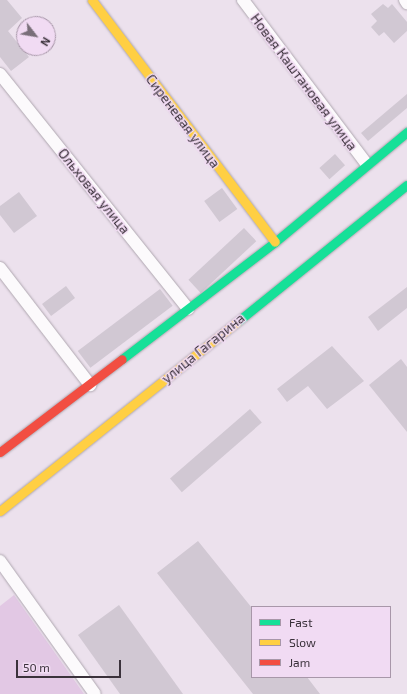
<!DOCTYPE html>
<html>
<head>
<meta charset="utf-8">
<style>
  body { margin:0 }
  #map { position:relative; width:407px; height:694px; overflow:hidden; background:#ece1ed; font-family:"Exo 2",sans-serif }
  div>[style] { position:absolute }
  .green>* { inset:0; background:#e2c8e4 }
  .building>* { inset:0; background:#d1c8d3; transform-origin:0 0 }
  .roads { filter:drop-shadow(0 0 1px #afa7b0) drop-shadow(0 0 1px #afa7b0) }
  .street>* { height:12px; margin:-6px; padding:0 6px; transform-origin:6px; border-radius:6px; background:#fcfafc }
  .fast>* { height:9px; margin:-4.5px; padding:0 4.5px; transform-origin:4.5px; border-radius:4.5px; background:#16e098 }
  .slow>* { height:9px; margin:-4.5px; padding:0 4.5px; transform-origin:4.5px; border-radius:4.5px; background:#ffcf43 }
  .jam>* { height:9px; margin:-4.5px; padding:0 4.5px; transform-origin:4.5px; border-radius:4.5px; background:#f24e42 }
  span { translate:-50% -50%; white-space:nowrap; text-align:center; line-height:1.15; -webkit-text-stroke:3px #f1dbf3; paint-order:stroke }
  .street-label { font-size:14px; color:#3b323b }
  .legend { position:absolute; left:251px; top:606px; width:140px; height:72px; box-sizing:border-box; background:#f1dbf3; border:1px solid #a897a9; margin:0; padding:5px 7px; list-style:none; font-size:12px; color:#3b323b }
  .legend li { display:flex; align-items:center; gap:8px; height:20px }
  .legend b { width:20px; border:1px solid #a897a9 }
  .north { position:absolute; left:16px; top:16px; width:40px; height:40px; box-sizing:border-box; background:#f1dbf3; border:1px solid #a897a9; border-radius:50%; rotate:121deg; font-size:11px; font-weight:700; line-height:16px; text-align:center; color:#3b323b }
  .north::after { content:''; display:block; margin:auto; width:14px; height:18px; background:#796f79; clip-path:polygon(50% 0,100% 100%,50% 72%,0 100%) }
  .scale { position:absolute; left:16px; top:660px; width:105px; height:18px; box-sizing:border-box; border:2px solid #3b323b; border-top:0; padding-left:5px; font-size:12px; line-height:14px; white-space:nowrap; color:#3b323b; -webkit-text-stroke:3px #f1dbf3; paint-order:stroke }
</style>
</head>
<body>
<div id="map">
  <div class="green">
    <div style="clip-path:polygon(14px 595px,84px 694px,0 694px,0 606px)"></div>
  </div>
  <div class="building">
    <div style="clip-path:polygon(0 0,7px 0,22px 18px,8px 31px,29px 57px,11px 71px,0 57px)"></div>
    <div style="clip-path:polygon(383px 4px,388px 8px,392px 4px,407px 22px,407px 31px,394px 43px,384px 32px,379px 36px,371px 27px,377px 21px,371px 14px)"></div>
    <div style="clip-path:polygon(407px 94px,407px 108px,368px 141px,361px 133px)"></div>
    <div style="left:335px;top:154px;width:15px;height:21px;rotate:48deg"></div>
    <div style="left:222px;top:188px;width:26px;height:22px;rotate:54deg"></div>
    <div style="clip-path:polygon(19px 192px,37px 216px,14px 233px,0 215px,0 206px)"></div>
    <div style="left:244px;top:228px;width:18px;height:76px;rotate:47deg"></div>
    <div style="left:66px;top:286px;width:15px;height:30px;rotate:53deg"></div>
    <div style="clip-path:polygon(407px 287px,407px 308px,378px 331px,368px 317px)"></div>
    <div style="left:160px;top:289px;width:21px;height:103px;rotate:53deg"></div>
    <div style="clip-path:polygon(332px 346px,364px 381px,327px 409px,308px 386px,287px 402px,277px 389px)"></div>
    <div style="clip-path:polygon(401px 359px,407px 367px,407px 432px,369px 385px)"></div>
    <div style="left:250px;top:409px;width:18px;height:106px;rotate:49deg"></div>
    <div style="clip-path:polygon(198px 541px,252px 608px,252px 677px,307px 677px,320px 694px,253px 694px,157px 573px)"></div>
    <div style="clip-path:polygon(119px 605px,183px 694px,120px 694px,78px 635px)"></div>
  </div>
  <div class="roads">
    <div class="street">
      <div style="left:243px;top:0;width:204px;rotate:53deg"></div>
      <div style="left:405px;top:0;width:4px;rotate:56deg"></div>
      <div style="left:0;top:74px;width:301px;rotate:51.3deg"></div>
      <div style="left:0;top:268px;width:148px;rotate:52.4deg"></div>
      <div style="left:0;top:561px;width:163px;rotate:54.5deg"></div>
    </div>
    <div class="fast">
      <div style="left:237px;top:322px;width:218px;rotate:-38.9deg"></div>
      <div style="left:122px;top:359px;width:193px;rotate:-37.4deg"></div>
      <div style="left:275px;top:242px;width:172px;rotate:-39.8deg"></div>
    </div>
    <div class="slow">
      <div style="left:92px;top:0;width:303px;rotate:52.9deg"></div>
      <div style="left:0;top:511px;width:303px;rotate:-38.6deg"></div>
    </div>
    <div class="jam">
      <div style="left:0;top:452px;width:153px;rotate:-37.3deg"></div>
    </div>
  </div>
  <div class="street-label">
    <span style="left:304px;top:82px;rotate:53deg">Новая Каштановая улица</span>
    <span style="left:183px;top:121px;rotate:53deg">Сиреневая улица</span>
    <span style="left:94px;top:191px;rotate:51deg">Ольховая улица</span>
    <span style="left:203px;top:348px;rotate:-39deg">улица Гагарина</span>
  </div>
  <ul class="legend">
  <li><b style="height:5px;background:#16e098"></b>Fast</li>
  <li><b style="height:5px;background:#ffcf43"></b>Slow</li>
  <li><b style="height:5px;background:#f24e42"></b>Jam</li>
  </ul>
  <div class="north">N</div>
  <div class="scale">50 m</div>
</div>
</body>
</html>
